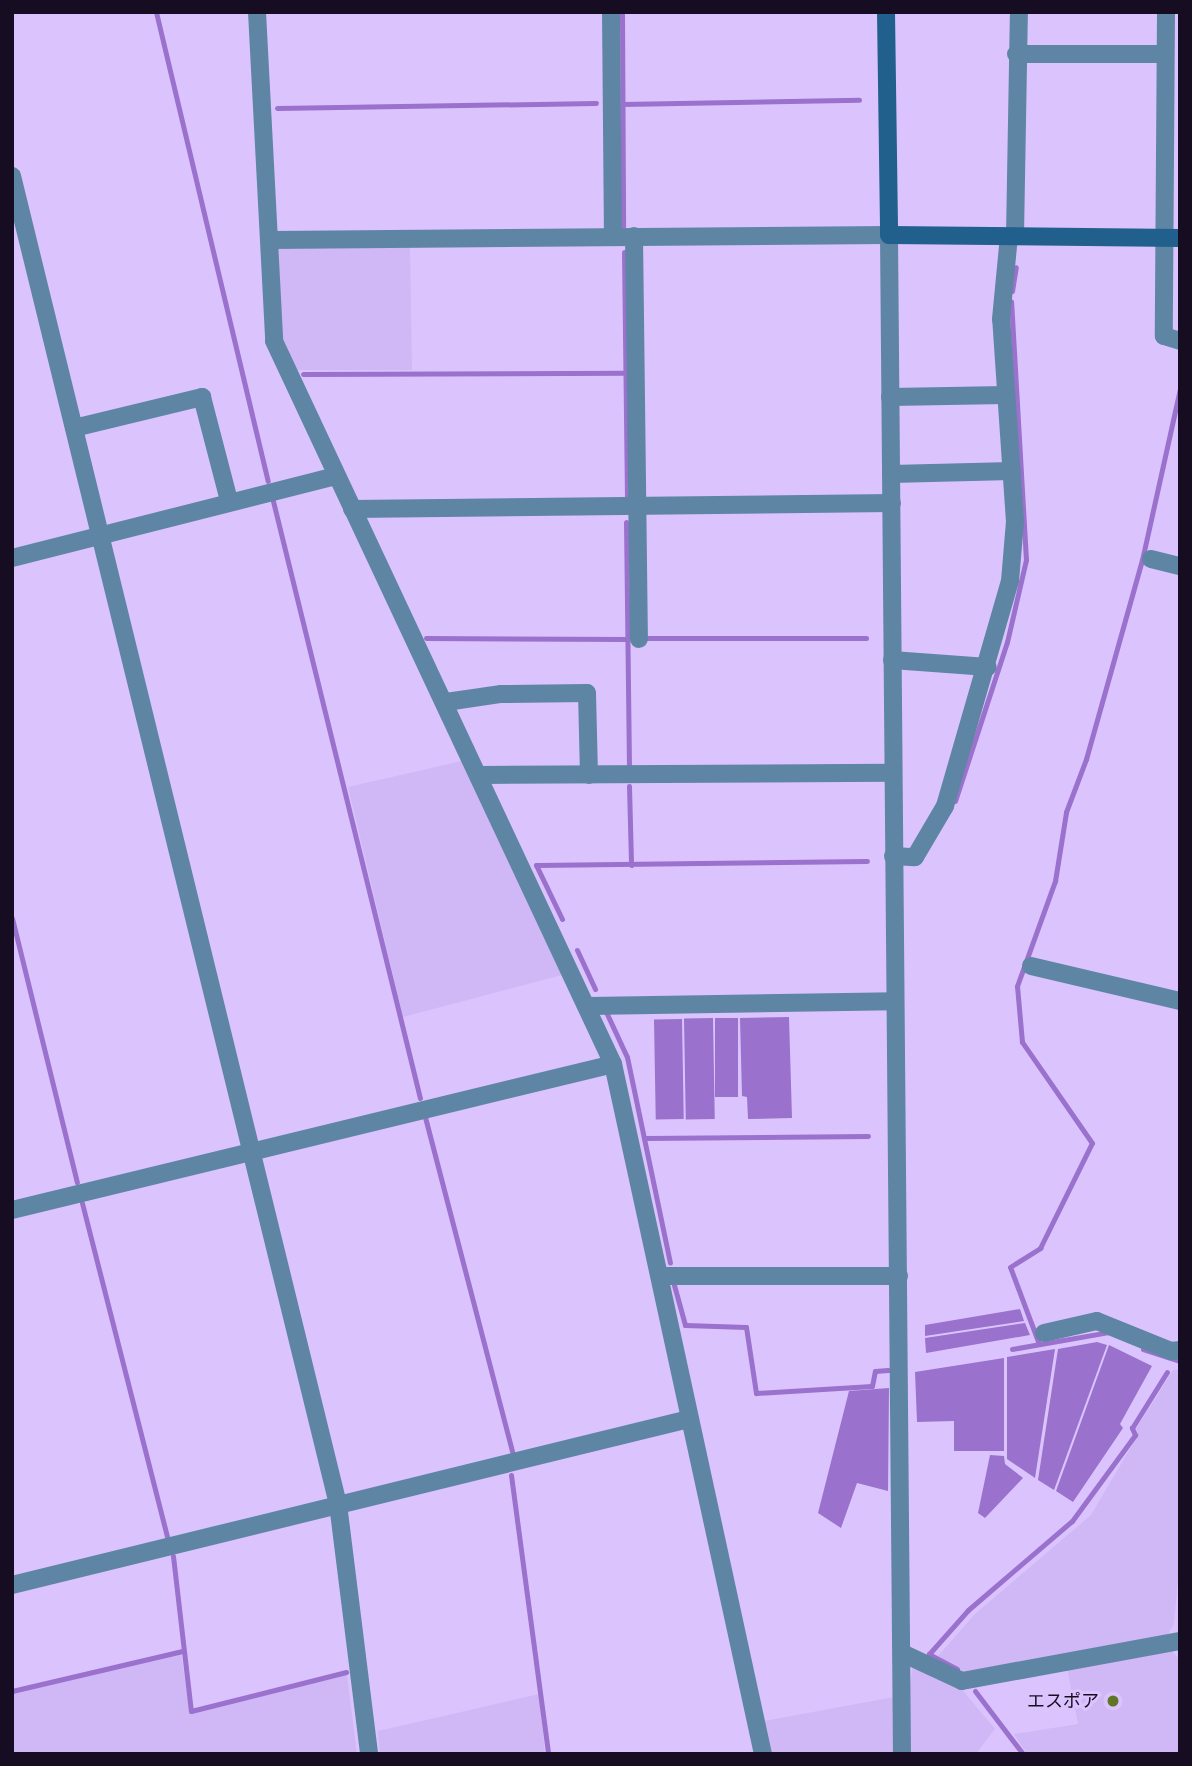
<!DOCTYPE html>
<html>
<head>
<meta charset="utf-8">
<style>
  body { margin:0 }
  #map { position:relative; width:1192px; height:1766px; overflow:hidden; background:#dbc4fe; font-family:Raleway,"Noto Sans JP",sans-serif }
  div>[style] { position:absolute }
  .built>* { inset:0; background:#d0b7f6 }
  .water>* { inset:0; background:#9a71cd; transform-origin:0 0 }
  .stream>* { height:5px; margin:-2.5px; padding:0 2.5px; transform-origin:2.5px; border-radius:2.5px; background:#9a71cd }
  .street>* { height:18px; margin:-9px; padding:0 9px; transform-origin:9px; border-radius:9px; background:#5f85a4 }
  .secondary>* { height:18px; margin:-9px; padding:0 9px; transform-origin:9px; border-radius:9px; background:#21608c }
  .dots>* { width:19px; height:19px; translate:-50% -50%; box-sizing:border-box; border:4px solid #dbc4fe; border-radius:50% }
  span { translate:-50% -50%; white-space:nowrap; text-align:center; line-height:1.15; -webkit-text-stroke:6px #dbc4fe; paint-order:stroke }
  .poi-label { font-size:18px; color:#160d22 }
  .right { translate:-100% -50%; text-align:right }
  .frame { position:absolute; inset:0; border:14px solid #160d22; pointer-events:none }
</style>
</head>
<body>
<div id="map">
  <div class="built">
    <div style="clip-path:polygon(410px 246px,412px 370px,295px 370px,282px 342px,274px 248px)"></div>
    <div style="clip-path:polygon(462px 761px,566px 974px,403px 1017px,348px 787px)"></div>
    <div style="clip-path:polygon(1180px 1369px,1180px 1557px,1174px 1624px,1167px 1636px,966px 1673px,938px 1656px,975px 1614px,1091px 1515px,1138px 1435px,1136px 1429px,1173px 1370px)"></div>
    <div style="clip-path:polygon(1171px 1650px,1180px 1660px,1180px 1754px,1027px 1754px,1014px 1734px,1078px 1724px,1067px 1668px)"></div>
    <div style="clip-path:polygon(181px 1654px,190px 1714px,347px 1675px,357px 1754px,12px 1754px,12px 1693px)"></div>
    <div style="clip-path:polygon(913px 1665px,959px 1686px,995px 1729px,976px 1754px,908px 1754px,908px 1696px)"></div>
    <div style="clip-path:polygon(539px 1694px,545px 1754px,380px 1754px,378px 1731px)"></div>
    <div style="clip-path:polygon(894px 1697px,894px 1754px,771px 1754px,764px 1721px)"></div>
  </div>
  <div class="water">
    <div style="clip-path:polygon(789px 1017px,792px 1118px,748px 1119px,747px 1097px,742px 1096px,740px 1018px)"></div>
    <div style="left:713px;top:1018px;width:101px;height:29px;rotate:89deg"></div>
    <div style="left:715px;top:1018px;width:23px;height:79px"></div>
    <div style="left:682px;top:1019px;width:100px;height:28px;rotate:89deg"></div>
    <div style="clip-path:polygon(1020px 1309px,1024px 1321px,925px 1336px,925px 1325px)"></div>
    <div style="clip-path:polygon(1025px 1323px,1030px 1335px,926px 1353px,925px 1338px)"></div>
    <div style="clip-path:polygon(1097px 1342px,1107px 1345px,1054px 1490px,1038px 1480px,1058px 1349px)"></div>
    <div style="clip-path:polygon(1109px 1345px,1152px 1366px,1120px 1424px,1123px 1428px,1073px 1502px,1056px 1491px)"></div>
    <div style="clip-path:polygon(1055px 1349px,1035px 1478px,1007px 1459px,1007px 1357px)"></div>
    <div style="clip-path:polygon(1004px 1358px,1004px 1451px,954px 1451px,954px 1421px,917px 1422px,915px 1372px)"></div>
    <div style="clip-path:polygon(889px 1388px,888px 1491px,857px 1483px,841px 1528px,818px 1513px,849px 1391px)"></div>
    <div style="clip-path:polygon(990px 1455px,1004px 1456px,1005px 1464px,1023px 1478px,985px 1518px,978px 1513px)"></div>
  </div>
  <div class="stream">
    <div style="left:156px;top:12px;width:482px;rotate:76.6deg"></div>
    <div style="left:622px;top:12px;width:214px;rotate:89.7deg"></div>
    <div style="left:622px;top:104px;width:237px;rotate:-1deg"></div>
    <div style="left:277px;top:108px;width:319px;rotate:-0.9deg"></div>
    <div style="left:624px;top:252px;width:245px;rotate:89.3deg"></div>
    <div style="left:1012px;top:291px;width:24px;rotate:-81deg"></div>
    <div style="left:303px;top:374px;width:323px;rotate:-0.2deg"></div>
    <div style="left:272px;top:497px;width:619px;rotate:76.17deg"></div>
    <div style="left:626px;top:522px;width:243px;rotate:89.3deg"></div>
    <div style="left:426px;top:638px;width:202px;rotate:0.3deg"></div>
    <div style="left:647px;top:638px;width:219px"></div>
    <div style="left:629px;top:786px;width:79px;rotate:88.5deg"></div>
    <div style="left:955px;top:801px;width:167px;rotate:-71.9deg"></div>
    <div style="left:1007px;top:642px;width:84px;rotate:-77deg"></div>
    <div style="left:1026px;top:560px;width:259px;rotate:-93.3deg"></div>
    <div style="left:12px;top:918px;width:272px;rotate:76.2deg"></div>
    <div style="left:562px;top:919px;width:60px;rotate:-115.7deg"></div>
    <div style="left:536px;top:865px;width:331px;rotate:-0.7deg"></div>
    <div style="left:577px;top:950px;width:43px;rotate:65.2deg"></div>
    <div style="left:607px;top:1014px;width:47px;rotate:65.1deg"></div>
    <div style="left:627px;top:1057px;width:210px;rotate:78.2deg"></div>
    <div style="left:425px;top:1117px;width:346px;rotate:75.4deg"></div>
    <div style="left:644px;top:1138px;width:224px;rotate:-0.5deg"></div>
    <div style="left:82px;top:1203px;width:344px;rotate:75.7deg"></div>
    <div style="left:674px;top:1285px;width:41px;rotate:74.6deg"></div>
    <div style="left:685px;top:1325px;width:61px;rotate:1.9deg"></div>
    <div style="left:746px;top:1327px;width:67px;rotate:81.4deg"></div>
    <div style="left:756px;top:1393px;width:116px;rotate:-3.5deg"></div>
    <div style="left:872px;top:1386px;width:15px;rotate:-79deg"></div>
    <div style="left:875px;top:1371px;width:13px;rotate:-4deg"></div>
    <div style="left:1039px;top:1344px;width:82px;rotate:-110.6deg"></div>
    <div style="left:1010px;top:1267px;width:36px;rotate:-32deg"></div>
    <div style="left:1040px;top:1248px;width:117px;rotate:-63.7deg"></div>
    <div style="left:1092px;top:1143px;width:123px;rotate:-124.7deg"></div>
    <div style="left:1022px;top:1042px;width:56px;rotate:-95.1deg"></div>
    <div style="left:1017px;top:986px;width:112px;rotate:-70.1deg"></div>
    <div style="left:1055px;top:881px;width:70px;rotate:-80.9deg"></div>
    <div style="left:1066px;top:812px;width:57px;rotate:-69.3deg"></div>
    <div style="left:1086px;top:759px;width:207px;rotate:-74.3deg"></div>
    <div style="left:1142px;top:560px;width:175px;rotate:-77.5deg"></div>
    <div style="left:1012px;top:1349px;width:98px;rotate:-9.9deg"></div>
    <div style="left:1143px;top:1349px;width:39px;rotate:18deg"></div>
    <div style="left:511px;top:1475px;width:281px;rotate:82.4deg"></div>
    <div style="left:173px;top:1556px;width:156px;rotate:83.4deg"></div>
    <div style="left:191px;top:1711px;width:160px;rotate:-14.1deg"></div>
    <div style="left:957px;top:1669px;width:32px;rotate:-152deg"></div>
    <div style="left:929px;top:1654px;width:59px;rotate:-48.4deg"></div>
    <div style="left:968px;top:1610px;width:137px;rotate:-40.6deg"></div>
    <div style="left:1072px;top:1521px;width:107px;rotate:-53.8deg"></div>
    <div style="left:1135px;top:1435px;width:8px;rotate:-113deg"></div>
    <div style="left:1132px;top:1428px;width:66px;rotate:-58deg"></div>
    <div style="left:12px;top:1691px;width:175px;rotate:-13.2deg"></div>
    <div style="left:975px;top:1691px;width:79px;rotate:52.7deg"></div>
  </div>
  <div class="street">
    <div style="left:257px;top:12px;width:329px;rotate:87deg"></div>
    <div style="left:274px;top:341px;width:799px;rotate:64.88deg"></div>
    <div style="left:613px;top:1064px;width:706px;rotate:77.74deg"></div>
    <div style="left:611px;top:12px;width:224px;rotate:89.5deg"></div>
    <div style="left:1166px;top:12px;width:324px;rotate:90.4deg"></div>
    <div style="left:1164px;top:336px;width:17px;rotate:17deg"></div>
    <div style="left:1016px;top:54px;width:149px"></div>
    <div style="left:12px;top:176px;width:1367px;rotate:76.21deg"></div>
    <div style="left:338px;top:1504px;width:252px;rotate:82.9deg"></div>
    <div style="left:634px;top:236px;width:403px;rotate:89.3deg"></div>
    <div style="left:1015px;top:236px;width:224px;rotate:-89deg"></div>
    <div style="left:270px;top:240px;width:619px;rotate:-0.46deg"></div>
    <div style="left:889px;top:235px;width:1519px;rotate:89.51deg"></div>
    <div style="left:890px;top:397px;width:116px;rotate:-1deg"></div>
    <div style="left:74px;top:428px;width:132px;rotate:-13.6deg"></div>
    <div style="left:202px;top:397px;width:107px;rotate:75.4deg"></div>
    <div style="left:891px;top:474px;width:121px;rotate:-1.4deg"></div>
    <div style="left:352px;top:509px;width:540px;rotate:-0.64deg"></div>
    <div style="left:12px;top:558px;width:334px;rotate:-14.2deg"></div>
    <div style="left:1151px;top:559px;width:30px;rotate:14deg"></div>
    <div style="left:892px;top:660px;width:96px;rotate:4.2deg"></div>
    <div style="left:446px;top:702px;width:56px;rotate:-8.3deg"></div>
    <div style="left:501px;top:694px;width:86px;rotate:-0.7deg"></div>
    <div style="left:587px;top:693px;width:82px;rotate:88.6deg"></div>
    <div style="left:481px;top:775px;width:411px;rotate:-0.3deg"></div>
    <div style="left:893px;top:856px;width:22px;rotate:3deg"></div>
    <div style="left:915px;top:857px;width:59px;rotate:-59.5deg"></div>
    <div style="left:945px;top:806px;width:234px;rotate:-73.9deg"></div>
    <div style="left:1010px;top:581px;width:59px;rotate:-85.2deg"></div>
    <div style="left:1015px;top:522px;width:203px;rotate:-93.9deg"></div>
    <div style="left:1001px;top:319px;width:83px;rotate:-84.5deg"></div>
    <div style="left:1031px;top:966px;width:153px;rotate:13.2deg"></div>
    <div style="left:589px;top:1006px;width:305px;rotate:-0.9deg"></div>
    <div style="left:12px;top:1210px;width:618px;rotate:-13.65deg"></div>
    <div style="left:661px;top:1276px;width:238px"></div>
    <div style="left:1044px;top:1333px;width:54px;rotate:-12.8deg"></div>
    <div style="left:1097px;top:1321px;width:80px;rotate:22.1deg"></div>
    <div style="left:1171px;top:1351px;width:9px;rotate:-6deg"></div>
    <div style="left:12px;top:1585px;width:697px;rotate:-13.78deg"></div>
    <div style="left:902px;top:1653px;width:66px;rotate:25deg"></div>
    <div style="left:962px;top:1681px;width:222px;rotate:-10.4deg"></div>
  </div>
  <div class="secondary">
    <div style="left:886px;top:12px;width:223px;rotate:89.2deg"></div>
    <div style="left:889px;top:235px;width:291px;rotate:0.6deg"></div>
  </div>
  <div class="dots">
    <div style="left:1113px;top:1701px;background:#607626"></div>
  </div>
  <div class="poi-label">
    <span class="right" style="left:1099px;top:1701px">エスポア</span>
  </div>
  <div class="frame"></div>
</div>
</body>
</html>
